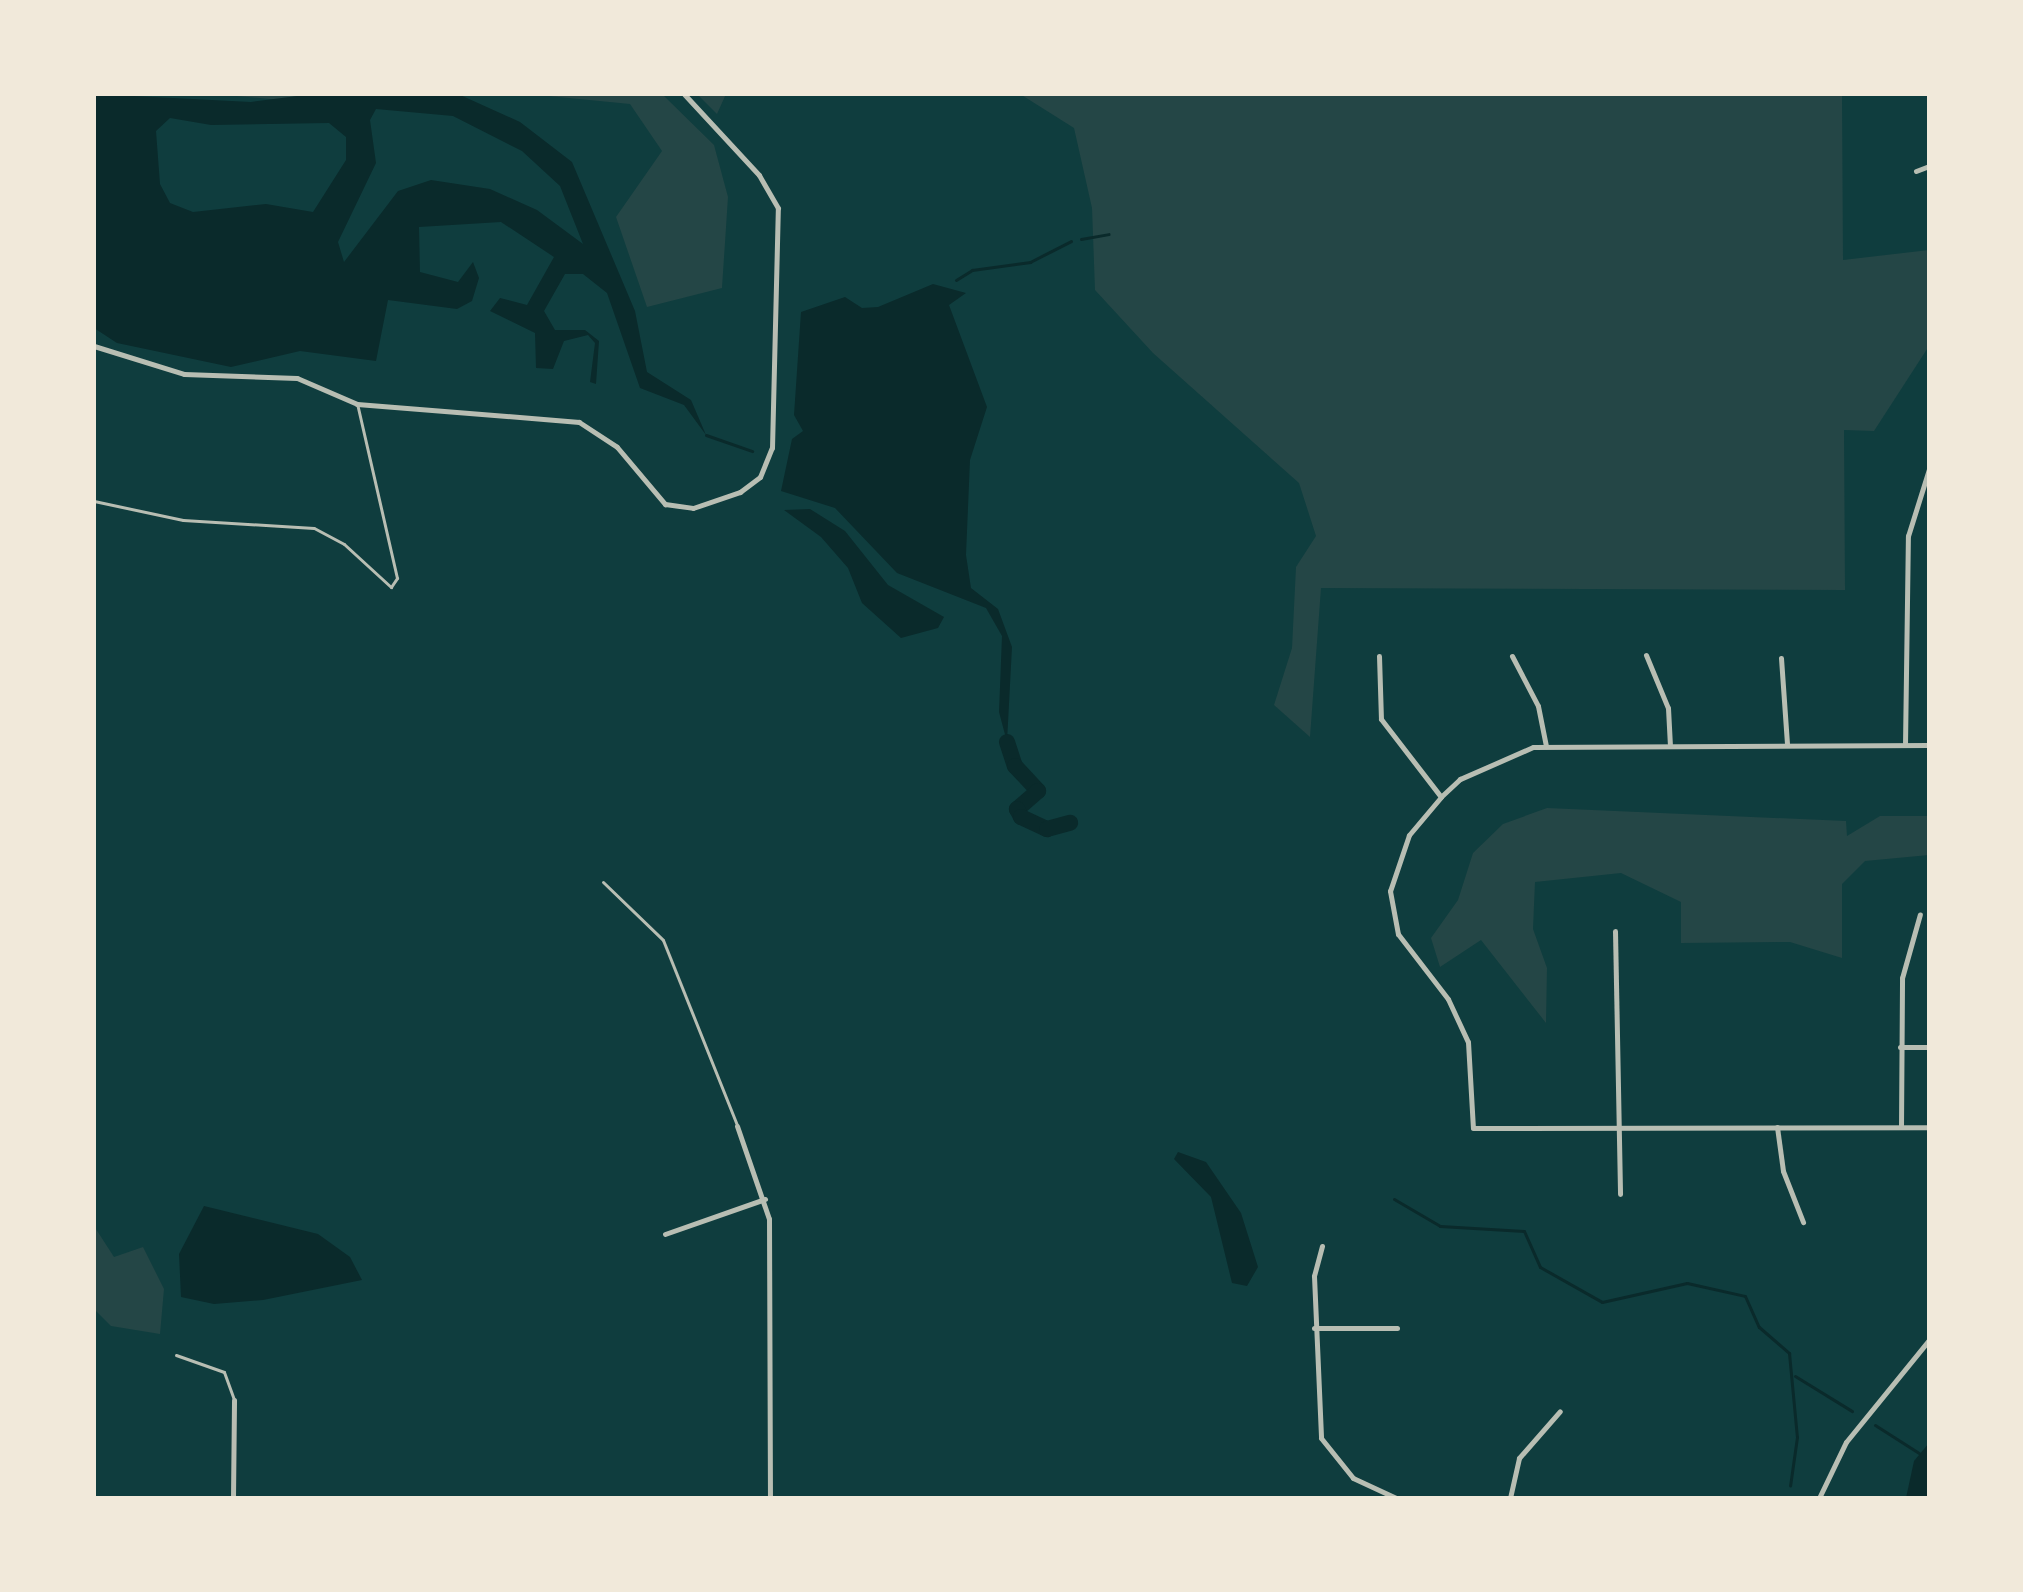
<!DOCTYPE html>
<html>
<head>
<meta charset="utf-8">
<style>
  body { margin:0 }
  #map { position:relative; width:2023px; height:1592px; overflow:hidden; background:#0f3d3e; font-family:"Fira Sans Condensed",sans-serif }
  div>[style] { position:absolute }
  .green>* { inset:0; background:#244646 }
  .water>* { inset:0; background:#0a2a2b }
  .stream>* { height:3px; margin:-1.5px; padding:0 1.5px; transform-origin:1.5px; border-radius:1.5px; background:#0a2a2b }
  .river>* { height:16px; margin:-8px; padding:0 8px; transform-origin:8px; border-radius:8px; background:#0a2a2b }
  .service>* { height:3px; margin:-1.5px; padding:0 1.5px; transform-origin:1.5px; border-radius:1.5px; background:#b8beb3 }
  .minor>* { height:5px; margin:-2.5px; padding:0 2.5px; transform-origin:2.5px; border-radius:2.5px; background:#b8beb3 }
  span { translate:-50% -50%; white-space:nowrap; text-align:center; line-height:1.15; -webkit-text-stroke:6px #f1e9da; paint-order:stroke }
  .frame { position:absolute; inset:0; border:96px solid #f1e9da; pointer-events:none }
</style>
</head>
<body>
<div id="map">
  <div class="green">
    <div style="clip-path:polygon(214px 94px,304px 94px,281px 100px)"></div>
    <div style="clip-path:polygon(528px 94px,662px 94px,714px 145px,728px 197px,722px 288px,647px 307px,616px 217px,662px 151px,630px 104px)"></div>
    <div style="clip-path:polygon(697px 94px,726px 94px,717px 114px)"></div>
    <div style="clip-path:polygon(1020px 94px,1842px 94px,1843px 260px,1929px 250px,1929px 346px,1874px 431px,1844px 430px,1845px 590px,1321px 588px,1310px 737px,1274px 705px,1292px 648px,1296px 567px,1316px 536px,1299px 483px,1153px 353px,1095px 290px,1092px 208px,1074px 128px)"></div>
    <div style="clip-path:polygon(1547px 808px,1846px 821px,1847px 836px,1880px 816px,1929px 816px,1929px 855px,1865px 861px,1842px 884px,1842px 958px,1790px 942px,1681px 943px,1681px 902px,1621px 873px,1535px 882px,1533px 929px,1547px 968px,1546px 1023px,1481px 940px,1440px 967px,1431px 938px,1458px 900px,1473px 853px,1503px 824px)"></div>
    <div style="clip-path:polygon(94px 1226px,114px 1257px,143px 1247px,164px 1289px,160px 1334px,111px 1326px,94px 1309px)"></div>
  </div>
  <div class="water">
    <div style="clip-path:polygon(evenodd,94px 94px,251px 102px,313px 94px,458px 94px,520px 122px,572px 162px,635px 311px,647px 372px,691px 400px,706px 435px,684px 405px,640px 388px,607px 293px,583px 274px,565px 274px,544px 311px,555px 330px,585px 330px,599px 341px,596px 384px,590px 382px,595px 343px,588px 335px,564px 341px,553px 369px,536px 368px,535px 333px,490px 311px,500px 298px,527px 305px,554px 257px,501px 222px,419px 227px,420px 272px,458px 282px,473px 262px,479px 278px,472px 301px,457px 309px,388px 300px,376px 361px,300px 351px,231px 367px,117px 343px,94px 328px,94px 94px,376px 109px,453px 116px,522px 151px,560px 186px,583px 244px,537px 210px,490px 189px,431px 180px,398px 191px,344px 262px,338px 242px,376px 163px,370px 120px,376px 109px,94px 94px,170px 118px,211px 125px,329px 123px,346px 137px,346px 160px,313px 212px,266px 204px,193px 212px,170px 203px,160px 184px,156px 131px,170px 118px)"></div>
    <div style="clip-path:polygon(933px 284px,966px 293px,949px 305px,987px 407px,970px 460px,966px 555px,971px 588px,998px 609px,1012px 647px,1007px 742px,999px 712px,1002px 636px,986px 608px,897px 573px,835px 508px,781px 491px,792px 439px,803px 431px,794px 415px,801px 312px,845px 297px,862px 308px,878px 307px)"></div>
    <div style="clip-path:polygon(810px 509px,845px 531px,888px 585px,944px 617px,938px 628px,901px 638px,862px 603px,848px 568px,821px 537px,784px 510px)"></div>
    <div style="clip-path:polygon(1178px 1152px,1206px 1162px,1241px 1213px,1258px 1267px,1247px 1286px,1232px 1283px,1211px 1197px,1174px 1159px)"></div>
    <div style="clip-path:polygon(204px 1206px,318px 1234px,350px 1257px,362px 1280px,263px 1300px,214px 1304px,181px 1297px,179px 1254px)"></div>
    <div style="clip-path:polygon(1929px 1443px,1929px 1498px,1906px 1498px,1914px 1461px)"></div>
  </div>
  <div class="stream">
    <div style="left:1081px;top:239px;width:28px;rotate:-10deg"></div>
    <div style="left:956px;top:280px;width:19px;rotate:-32deg"></div>
    <div style="left:972px;top:270px;width:59px;rotate:-7.9deg"></div>
    <div style="left:1030px;top:262px;width:46px;rotate:-27.1deg"></div>
    <div style="left:706px;top:435px;width:49px;rotate:19.2deg"></div>
    <div style="left:1394px;top:1199px;width:53px;rotate:30.4deg"></div>
    <div style="left:1440px;top:1226px;width:84px;rotate:3.4deg"></div>
    <div style="left:1524px;top:1231px;width:39px;rotate:66deg"></div>
    <div style="left:1540px;top:1267px;width:71px;rotate:29.4deg"></div>
    <div style="left:1602px;top:1302px;width:87px;rotate:-12.6deg"></div>
    <div style="left:1687px;top:1283px;width:59px;rotate:12.6deg"></div>
    <div style="left:1745px;top:1296px;width:34px;rotate:66deg"></div>
    <div style="left:1759px;top:1327px;width:40px;rotate:41deg"></div>
    <div style="left:1789px;top:1353px;width:84px;rotate:84.6deg"></div>
    <div style="left:1797px;top:1437px;width:49px;rotate:98.1deg"></div>
    <div style="left:1795px;top:1376px;width:67px;rotate:31.6deg"></div>
    <div style="left:1875px;top:1425px;width:52px;rotate:32.5deg"></div>
  </div>
  <div class="river">
    <div style="left:1007px;top:742px;width:25px;rotate:72deg"></div>
    <div style="left:1015px;top:766px;width:34px;rotate:47deg"></div>
    <div style="left:1038px;top:791px;width:28px;rotate:139deg"></div>
    <div style="left:1017px;top:809px;width:9px;rotate:63deg"></div>
    <div style="left:1021px;top:817px;width:29px;rotate:25deg"></div>
    <div style="left:1047px;top:829px;width:24px;rotate:-15deg"></div>
  </div>
  <div class="service">
    <div style="left:94px;top:501px;width:91px;rotate:12.1deg"></div>
    <div style="left:183px;top:520px;width:131px;rotate:3.5deg"></div>
    <div style="left:314px;top:528px;width:34px;rotate:28deg"></div>
    <div style="left:344px;top:544px;width:64px;rotate:42.5deg"></div>
    <div style="left:391px;top:587px;width:11px;rotate:-56deg"></div>
    <div style="left:397px;top:578px;width:179px;rotate:-102.9deg"></div>
    <div style="left:603px;top:882px;width:83px;rotate:44deg"></div>
    <div style="left:663px;top:940px;width:199px;rotate:68.2deg"></div>
    <div style="left:176px;top:1355px;width:51px;rotate:19.5deg"></div>
    <div style="left:224px;top:1372px;width:30px;rotate:70deg"></div>
  </div>
  <div class="minor">
    <div style="left:1916px;top:171px;width:14px;rotate:-21deg"></div>
    <div style="left:94px;top:346px;width:94px;rotate:17.3deg"></div>
    <div style="left:184px;top:374px;width:113px;rotate:2deg"></div>
    <div style="left:297px;top:378px;width:65px;rotate:23.4deg"></div>
    <div style="left:357px;top:404px;width:223px;rotate:4.6deg"></div>
    <div style="left:579px;top:422px;width:45px;rotate:33.3deg"></div>
    <div style="left:617px;top:447px;width:75px;rotate:49.9deg"></div>
    <div style="left:665px;top:504px;width:28px;rotate:8deg"></div>
    <div style="left:693px;top:508px;width:50px;rotate:-18.8deg"></div>
    <div style="left:740px;top:492px;width:25px;rotate:-37deg"></div>
    <div style="left:760px;top:477px;width:31px;rotate:-68deg"></div>
    <div style="left:772px;top:448px;width:240px;rotate:-88.6deg"></div>
    <div style="left:778px;top:208px;width:38px;rotate:-120deg"></div>
    <div style="left:759px;top:175px;width:110px;rotate:-132.8deg"></div>
    <div style="left:1646px;top:655px;width:57px;rotate:67.5deg"></div>
    <div style="left:1668px;top:708px;width:36px;rotate:87deg"></div>
    <div style="left:1379px;top:656px;width:63px;rotate:88.2deg"></div>
    <div style="left:1381px;top:719px;width:98px;rotate:52.4deg"></div>
    <div style="left:1512px;top:656px;width:56px;rotate:62.5deg"></div>
    <div style="left:1538px;top:706px;width:41px;rotate:78.7deg"></div>
    <div style="left:1781px;top:658px;width:86px;rotate:86deg"></div>
    <div style="left:1905px;top:745px;width:209px;rotate:-89.2deg"></div>
    <div style="left:1908px;top:536px;width:70px;rotate:-72.6deg"></div>
    <div style="left:1929px;top:745px;width:396px;rotate:179.7deg"></div>
    <div style="left:1533px;top:747px;width:80px;rotate:156.3deg"></div>
    <div style="left:1460px;top:779px;width:26px;rotate:137deg"></div>
    <div style="left:1441px;top:797px;width:50px;rotate:130.1deg"></div>
    <div style="left:1409px;top:835px;width:59px;rotate:108.7deg"></div>
    <div style="left:1390px;top:891px;width:44px;rotate:79.5deg"></div>
    <div style="left:1398px;top:934px;width:82px;rotate:52.4deg"></div>
    <div style="left:1448px;top:999px;width:47px;rotate:65.1deg"></div>
    <div style="left:1468px;top:1042px;width:86px;rotate:86.7deg"></div>
    <div style="left:1473px;top:1128px;width:456px;rotate:-0.1deg"></div>
    <div style="left:1615px;top:931px;width:263px;rotate:88.9deg"></div>
    <div style="left:1900px;top:1047px;width:29px"></div>
    <div style="left:737px;top:1126px;width:98px;rotate:71deg"></div>
    <div style="left:769px;top:1219px;width:279px;rotate:89.8deg"></div>
    <div style="left:1777px;top:1127px;width:44px;rotate:82.2deg"></div>
    <div style="left:1783px;top:1171px;width:55px;rotate:68.6deg"></div>
    <div style="left:1901px;top:1127px;width:149px;rotate:-89.6deg"></div>
    <div style="left:1902px;top:978px;width:66px;rotate:-74.3deg"></div>
    <div style="left:665px;top:1234px;width:106px;rotate:-19.3deg"></div>
    <div style="left:1322px;top:1246px;width:31px;rotate:105deg"></div>
    <div style="left:1314px;top:1276px;width:162px;rotate:87.5deg"></div>
    <div style="left:1321px;top:1438px;width:51px;rotate:51.3deg"></div>
    <div style="left:1353px;top:1478px;width:47px;rotate:24.9deg"></div>
    <div style="left:1314px;top:1328px;width:83px"></div>
    <div style="left:233px;top:1498px;width:98px;rotate:-89.4deg"></div>
    <div style="left:1510px;top:1498px;width:41px;rotate:-77.3deg"></div>
    <div style="left:1519px;top:1458px;width:62px;rotate:-48.9deg"></div>
    <div style="left:1819px;top:1498px;width:62px;rotate:-64.3deg"></div>
    <div style="left:1846px;top:1442px;width:132px;rotate:-50.9deg"></div>
  </div>
  <div class="frame"></div>
</div>
</body>
</html>
